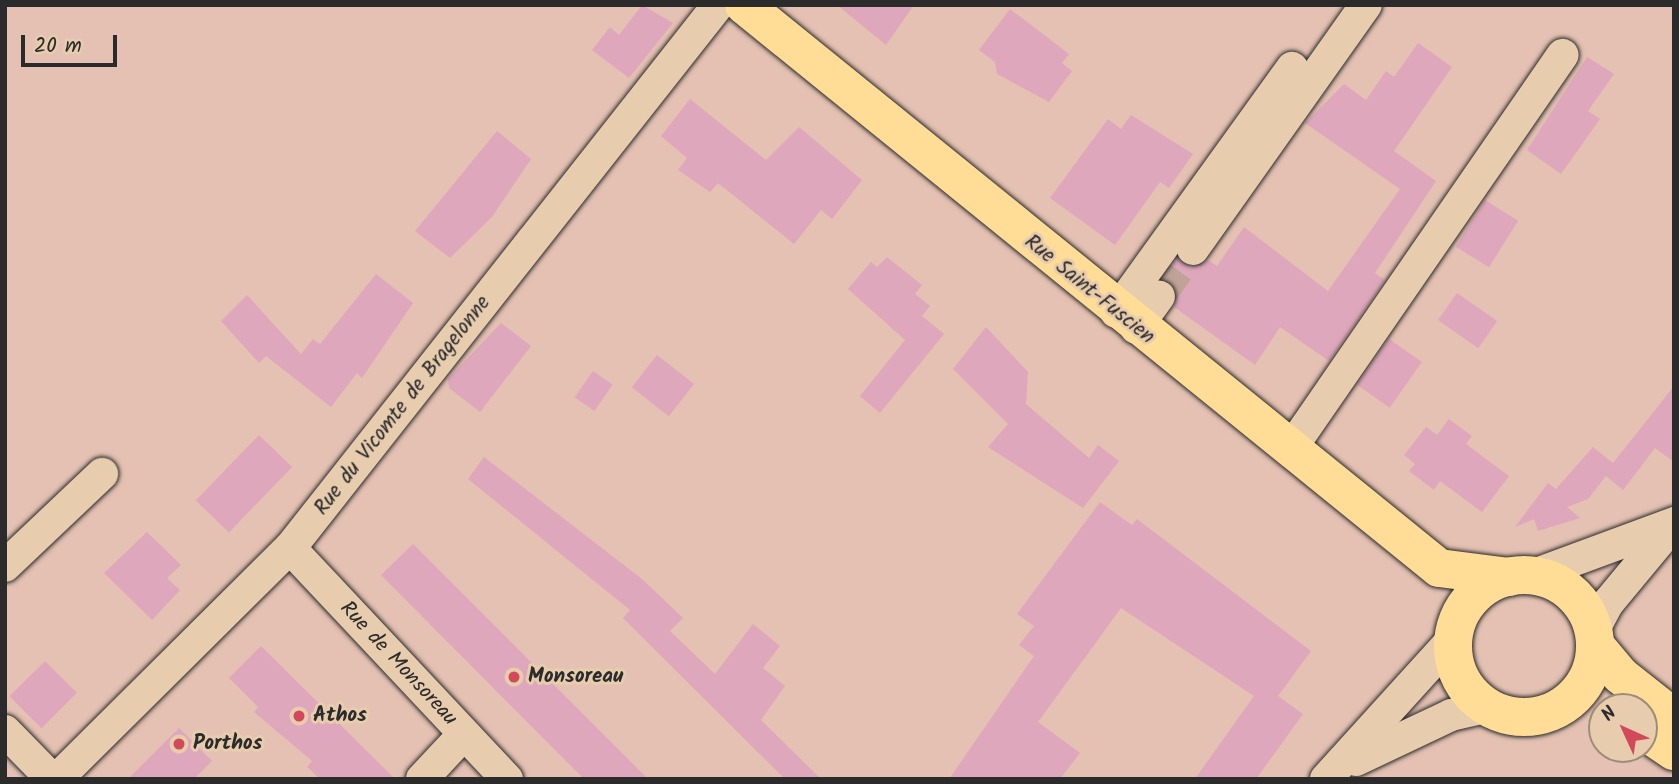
<!DOCTYPE html>
<html>
<head>
<meta charset="utf-8">
<style>
  body { margin:0 }
  #map { position:relative; width:1679px; height:784px; overflow:hidden; background:#e4c1b2; font-family:Kalam,sans-serif }
  div>[style] { position:absolute }
  .building>* { inset:0; background:#dea7bc; transform-origin:0 0 }
  .minor-tunnel>* { height:32px; margin-top:-16px; transform-origin:0; background:repeating-linear-gradient(90deg,#bfa397 0 32px,transparent 0 48px) }
  .roads { filter:drop-shadow(0 0 2px #2b2b2b) drop-shadow(0 0 2px #2b2b2b) }
  .minor>* { height:32px; margin:-16px; padding:0 16px; transform-origin:16px; border-radius:16px; background:#e7ccae }
  .major>* { height:38px; margin:-19px; padding:0 19px; transform-origin:19px; border-radius:19px; background:#ffdd96 }
  .major>.ring { margin:-19px; padding:0; box-sizing:content-box; background:none; border:38px solid #ffdd96; border-radius:50% }
  .dots>* { width:19px; height:19px; translate:-50% -50%; box-sizing:border-box; border:4px solid #e7ccae; border-radius:50% }
  span { translate:-50% -50%; white-space:nowrap; text-align:center; line-height:1.15; -webkit-text-stroke:6px #e7ccae; paint-order:stroke }
  .street-label { font-size:21px; color:#2b2b2b }
  .poi-label { font-size:21px; color:#2b2b2b; font-weight:700 }
  .left { translate:0 -50%; text-align:left }
  .frame { position:absolute; inset:0; border:7px solid #2b2b2b; pointer-events:none }
  .north { position:absolute; left:1588px; top:693px; width:70px; height:70px; box-sizing:border-box; background:#e7ccae; border:2px solid #9c8c7a; border-radius:50%; rotate:315deg; font-size:19px; font-weight:700; line-height:28px; text-align:center; color:#2b2b2b }
  .north::after { content:''; display:block; margin:auto; width:24px; height:32px; background:#d1495b; clip-path:polygon(50% 0,100% 100%,50% 72%,0 100%) }
  .scale { position:absolute; left:21px; top:35px; width:96px; height:32px; box-sizing:border-box; border:4px solid #2b2b2b; border-top:0; padding-left:9px; font-size:21px; line-height:24px; white-space:nowrap; color:#2b2b2b; -webkit-text-stroke:5px #e7ccae; paint-order:stroke }
</style>
</head>
<body>
<div id="map">
  <div class="building">
    <div style="clip-path:polygon(642px 5px,673px 23px,629px 78px,592px 50px,610px 27px,619px 35px)"></div>
    <div style="clip-path:polygon(837px 5px,914px 5px,886px 45px)"></div>
    <div style="clip-path:polygon(1010px 9px,1069px 54px,1062px 63px,1072px 71px,1049px 102px,997px 74px,995px 62px,979px 50px)"></div>
    <div style="clip-path:polygon(1418px 43px,1452px 67px,1394px 151px,1436px 181px,1375px 273px,1385px 280px,1329px 361px,1280px 327px,1255px 365px,1174px 307px,1176px 289px,1163px 278px,1177px 258px,1191px 267px,1208px 260px,1217px 266px,1244px 227px,1328px 291px,1400px 189px,1305px 123px,1344px 84px,1366px 100px,1386px 71px,1394px 77px)"></div>
    <div style="clip-path:polygon(1587px 57px,1614px 74px,1588px 111px,1600px 119px,1561px 174px,1527px 150px)"></div>
    <div style="clip-path:polygon(690px 99px,766px 160px,799px 127px,862px 180px,832px 219px,821px 210px,794px 244px,718px 183px,710px 192px,678px 170px,687px 158px,661px 136px)"></div>
    <div style="clip-path:polygon(1131px 115px,1193px 154px,1169px 188px,1160px 182px,1115px 245px,1050px 198px,1108px 119px,1121px 129px)"></div>
    <div style="clip-path:polygon(497px 131px,531px 159px,492px 217px,450px 258px,415px 231px)"></div>
    <div style="left:1485px;top:200px;width:39px;height:55px;rotate:32deg"></div>
    <div style="clip-path:polygon(887px 257px,922px 285px,915px 294px,930px 306px,922px 316px,944px 334px,880px 413px,860px 396px,905px 340px,848px 289px,871px 262px,877px 267px)"></div>
    <div style="clip-path:polygon(376px 274px,413px 303px,362px 378px,357px 373px,331px 407px,266px 356px,259px 363px,221px 321px,247px 295px,301px 354px,313px 339px,320px 344px)"></div>
    <div style="left:1457px;top:293px;width:49px;height:33px;rotate:35deg"></div>
    <div style="clip-path:polygon(501px 323px,531px 346px,480px 412px,449px 388px,448px 379px)"></div>
    <div style="clip-path:polygon(986px 327px,1028px 372px,1026px 404px,1089px 458px,1098px 445px,1119px 461px,1083px 508px,988px 447px,1008px 424px,953px 369px)"></div>
    <div style="left:1389px;top:339px;width:40px;height:56px;rotate:35deg"></div>
    <div style="left:657px;top:355px;width:47px;height:41px;rotate:38deg"></div>
    <div style="left:593px;top:371px;width:24px;height:32px;rotate:35deg"></div>
    <div style="clip-path:polygon(1674px 386px,1674px 462px,1655px 448px,1623px 490px,1606px 476px,1588px 499px,1567px 507px,1580px 518px,1538px 531px,1534px 519px,1515px 527px,1548px 483px,1556px 489px,1593px 447px,1613px 463px)"></div>
    <div style="clip-path:polygon(1449px 419px,1472px 436px,1466px 444px,1509px 476px,1482px 512px,1440px 481px,1434px 490px,1409px 471px,1415px 464px,1404px 455px,1426px 427px,1437px 435px)"></div>
    <div style="left:259px;top:435px;width:46px;height:91px;rotate:44deg"></div>
    <div style="clip-path:polygon(484px 457px,642px 579px,683px 618px,670px 631px,715px 674px,753px 624px,780px 646px,763px 668px,785px 686px,761px 720px,821px 779px,785px 779px,623px 618px,630px 610px,468px 479px)"></div>
    <div style="clip-path:polygon(1100px 502px,1132px 525px,1137px 519px,1311px 651px,1278px 696px,1303px 714px,1256px 779px,1195px 779px,1254px 696px,1121px 608px,1038px 722px,1080px 753px,1060px 779px,949px 779px,1034px 656px,1019px 645px,1034px 626px,1017px 614px)"></div>
    <div style="clip-path:polygon(147px 532px,181px 565px,167px 578px,180px 590px,152px 620px,104px 573px)"></div>
    <div style="clip-path:polygon(413px 544px,648px 779px,584px 779px,381px 575px)"></div>
    <div style="clip-path:polygon(261px 646px,395px 779px,320px 779px,307px 767px,312px 761px,254px 712px,258px 707px,229px 678px)"></div>
    <div style="left:45px;top:661px;width:45px;height:50px;rotate:45deg"></div>
    <div style="clip-path:polygon(179px 728px,212px 761px,194px 779px,128px 779px)"></div>
  </div>
  <div class="minor-tunnel">
    <div style="left:1159px;top:296px;width:58px;rotate:-54.1deg"></div>
  </div>
  <div class="roads">
    <div class="minor">
      <div style="left:1193px;top:249px;width:299px;rotate:-54.7deg"></div>
      <div style="left:1116px;top:312px;width:301px;rotate:-54.2deg"></div>
      <div style="left:1136px;top:328px;width:39px;rotate:-54deg"></div>
      <div style="left:1290px;top:450px;width:480px;rotate:-55.4deg"></div>
      <div style="left:290px;top:548px;width:317px;rotate:46.8deg"></div>
      <div style="left:5px;top:566px;width:134px;rotate:-43.5deg"></div>
      <div style="left:1531px;top:576px;width:153px;rotate:-20.3deg"></div>
      <div style="left:1593px;top:631px;width:32px;rotate:-62deg"></div>
      <div style="left:1608px;top:603px;width:100px;rotate:-50.3deg"></div>
      <div style="left:5px;top:731px;width:67px;rotate:45.6deg"></div>
      <div style="left:1356px;top:760px;width:105px;rotate:-25.3deg"></div>
      <div style="left:1451px;top:715px;width:37px;rotate:-13deg"></div>
      <div style="left:57px;top:779px;width:328px;rotate:-44.8deg"></div>
      <div style="left:290px;top:548px;width:691px;rotate:-51.75deg"></div>
      <div style="left:422px;top:779px;width:60px;rotate:-47deg"></div>
      <div style="left:1326px;top:779px;width:189px;rotate:-47.8deg"></div>
    </div>
    <div class="major">
      <div style="left:744px;top:5px;width:894px;rotate:39.01deg"></div>
      <div style="left:1439px;top:568px;width:71px;rotate:7.3deg"></div>
      <div class="ring" style="left:1453px;top:575px;width:104px;height:104px"></div>
      <div style="left:1595px;top:645px;width:39px;rotate:50deg"></div>
      <div style="left:1620px;top:675px;width:69px;rotate:38.5deg"></div>
      <div style="left:1644px;top:731px;width:36px;rotate:34deg"></div>
    </div>
  </div>
  <div class="dots">
    <div style="left:514px;top:677px;background:#d1495b"></div>
    <div style="left:299px;top:716px;background:#d1495b"></div>
    <div style="left:179px;top:744px;background:#d1495b"></div>
  </div>
  <div class="street-label">
    <span style="left:1089px;top:290px;rotate:39deg">Rue Saint-Fuscien</span>
    <span style="left:403px;top:406px;rotate:-52deg">Rue du Vicomte de Bragelonne</span>
    <span style="left:398px;top:664px;rotate:47deg">Rue de Monsoreau</span>
  </div>
  <div class="poi-label">
    <span class="left" style="left:528px;top:677px">Monsoreau</span>
    <span class="left" style="left:313px;top:716px">Athos</span>
    <span class="left" style="left:193px;top:744px">Porthos</span>
  </div>
  <div class="frame"></div>
  <div class="north">N</div>
  <div class="scale">20 m</div>
</div>
</body>
</html>
